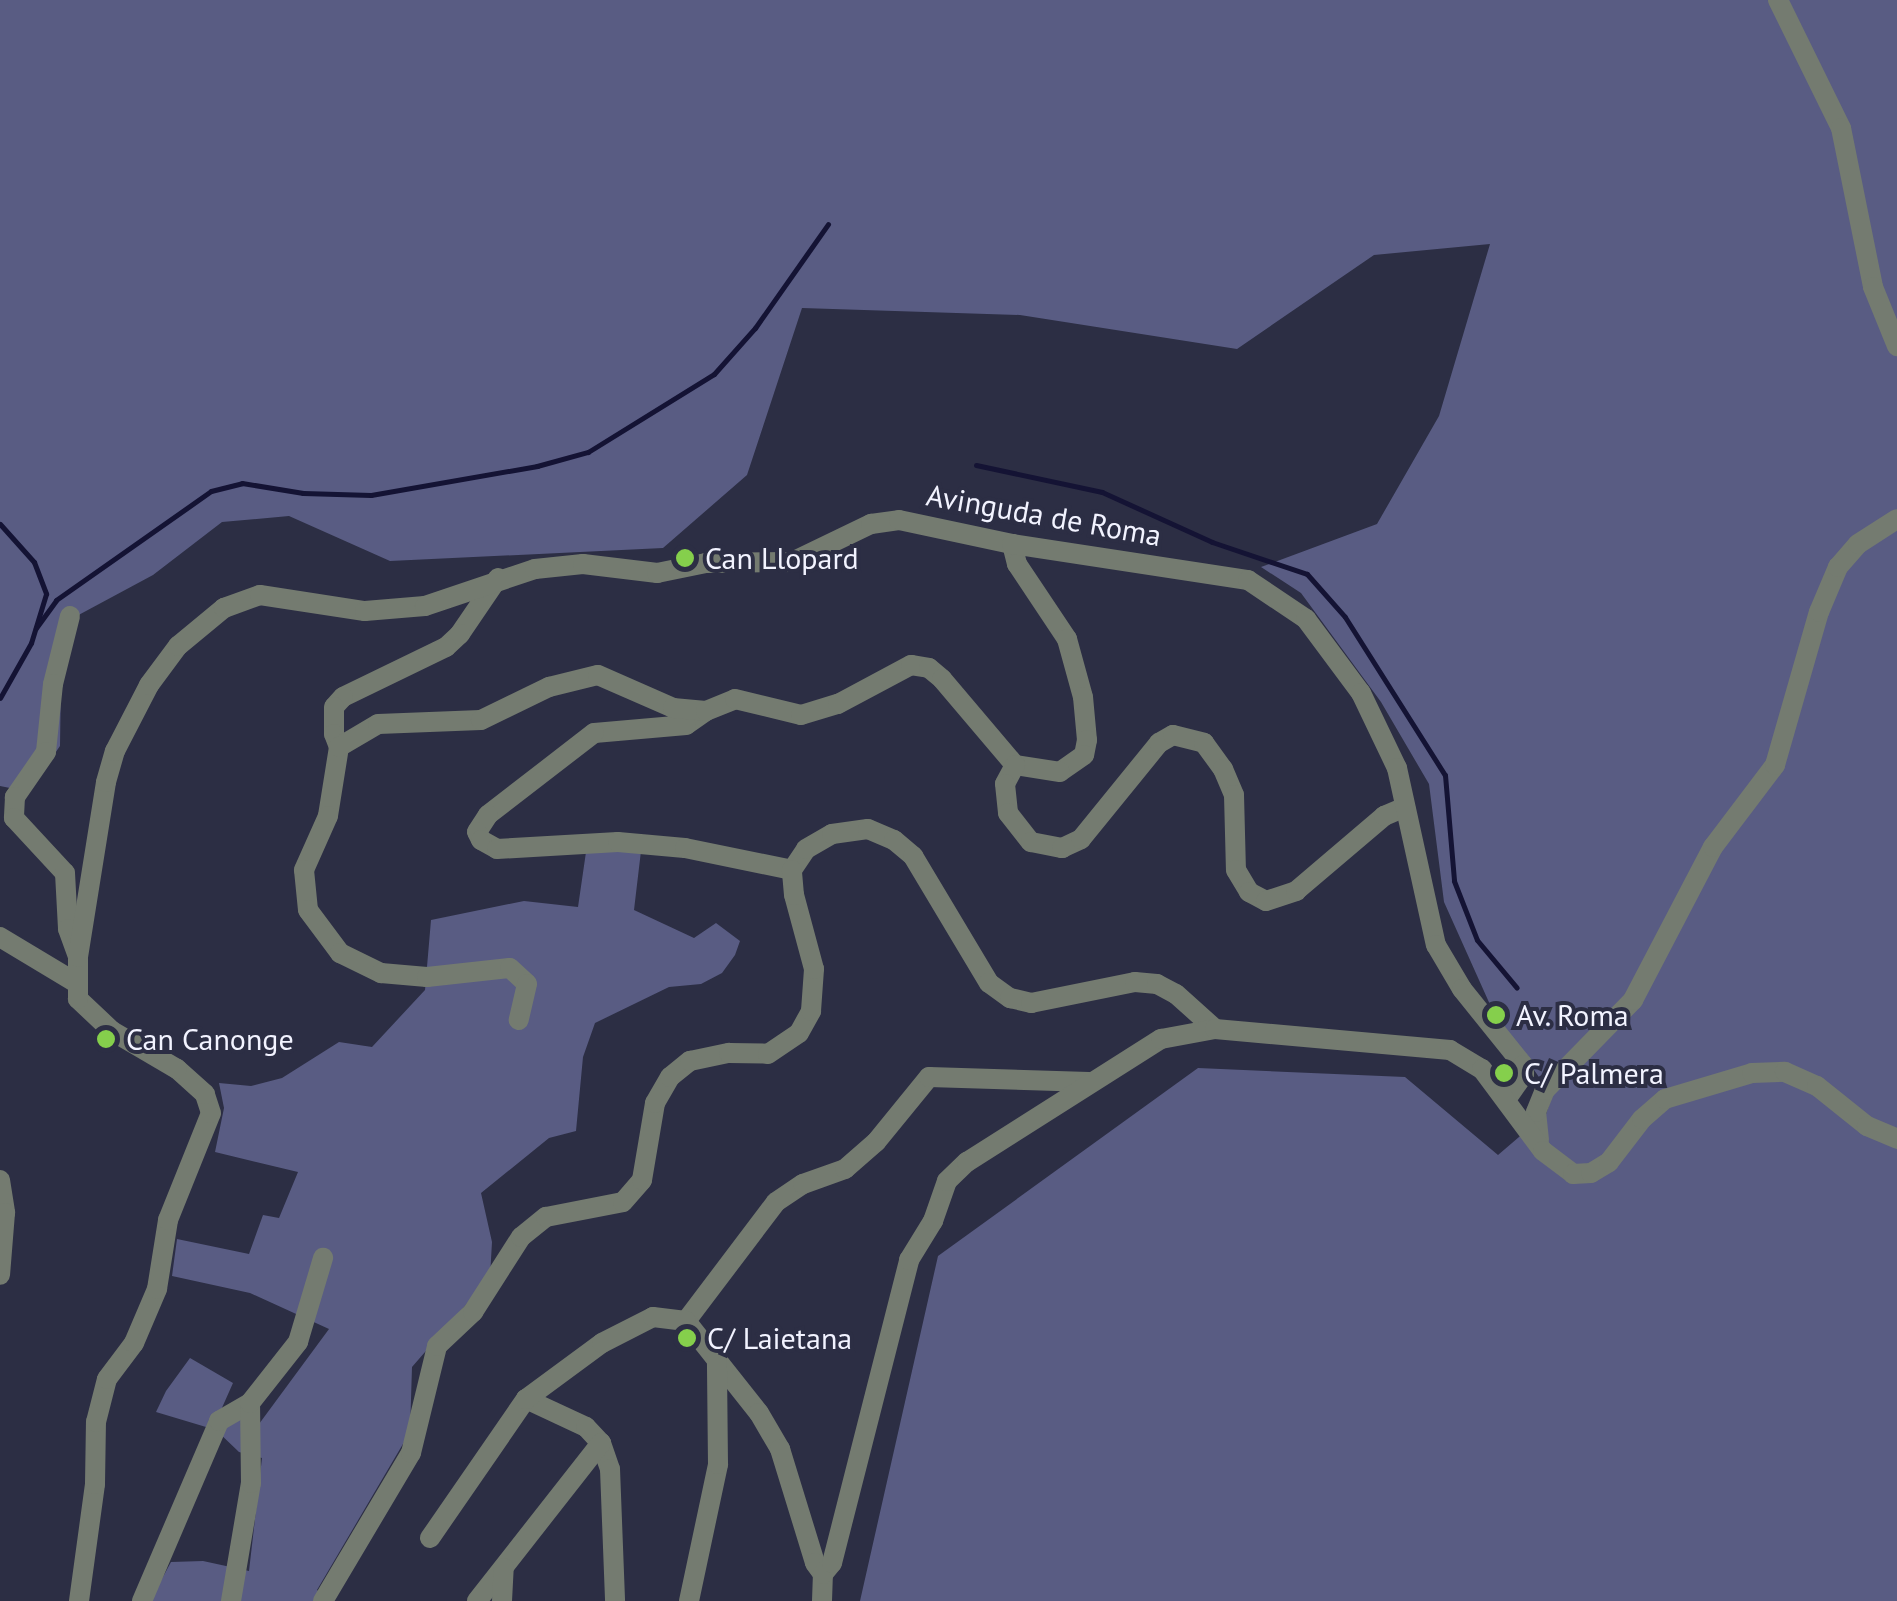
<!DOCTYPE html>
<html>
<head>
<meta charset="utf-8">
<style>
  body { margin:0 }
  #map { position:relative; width:1897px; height:1601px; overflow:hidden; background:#2c2e44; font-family:"PT Sans",sans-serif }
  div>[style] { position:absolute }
  .forest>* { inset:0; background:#595c83 }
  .stream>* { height:5px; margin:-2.5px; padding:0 2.5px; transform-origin:2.5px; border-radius:2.5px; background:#141334 }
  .minor>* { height:20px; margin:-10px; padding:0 10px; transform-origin:10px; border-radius:10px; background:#747b70 }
  .dots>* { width:28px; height:28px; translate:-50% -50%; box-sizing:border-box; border:5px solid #2c2e44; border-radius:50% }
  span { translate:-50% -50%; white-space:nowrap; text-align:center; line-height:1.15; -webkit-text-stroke:8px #2c2e44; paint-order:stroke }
  .street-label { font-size:30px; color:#f2f3ff }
  .poi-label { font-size:30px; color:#f2f3ff }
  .left { translate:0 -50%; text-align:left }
</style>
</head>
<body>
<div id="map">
  <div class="forest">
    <div style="clip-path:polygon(0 0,1897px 0,1897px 1601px,860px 1601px,938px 1256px,1198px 1068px,1405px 1077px,1498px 1155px,1546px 1114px,1552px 1096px,1492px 1009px,1444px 902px,1429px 784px,1381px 702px,1301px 593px,1261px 567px,1377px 524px,1439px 416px,1490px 244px,1374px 255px,1237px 349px,1020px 315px,802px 308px,747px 475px,663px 548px,390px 561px,289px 516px,222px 522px,153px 575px,73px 618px,61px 679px,60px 746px,44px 769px,10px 788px,0 786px)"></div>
    <div style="clip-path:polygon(641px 851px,634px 910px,694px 938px,716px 923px,740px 941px,735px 955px,722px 973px,701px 984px,669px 987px,595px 1023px,583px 1057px,576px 1131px,549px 1138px,481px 1193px,492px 1242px,490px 1277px,412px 1367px,410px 1432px,317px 1590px,330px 1601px,150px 1601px,171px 1562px,203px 1561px,249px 1571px,262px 1458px,239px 1452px,216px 1430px,156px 1412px,166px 1391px,190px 1358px,233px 1383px,221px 1410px,259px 1424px,329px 1329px,250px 1293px,172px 1276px,177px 1239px,249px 1254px,263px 1215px,279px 1218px,298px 1172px,215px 1152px,224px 1108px,219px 1083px,251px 1086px,282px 1078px,339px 1042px,372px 1047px,425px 990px,431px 920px,524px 901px,578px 907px,586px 852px)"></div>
  </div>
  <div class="stream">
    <div style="left:976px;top:465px;width:129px;rotate:12.1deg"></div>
    <div style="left:1102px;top:492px;width:121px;rotate:24.4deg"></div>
    <div style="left:1212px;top:542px;width:100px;rotate:18.6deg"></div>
    <div style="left:1307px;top:574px;width:57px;rotate:48.5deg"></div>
    <div style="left:1345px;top:617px;width:187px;rotate:57.7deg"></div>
    <div style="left:1445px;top:775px;width:106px;rotate:85.1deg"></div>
    <div style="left:1454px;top:881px;width:63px;rotate:68.7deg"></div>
    <div style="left:1477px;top:940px;width:62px;rotate:50.2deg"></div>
    <div style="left:0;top:524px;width:51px;rotate:48.2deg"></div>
    <div style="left:34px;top:562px;width:34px;rotate:69deg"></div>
    <div style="left:46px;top:594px;width:51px;rotate:107deg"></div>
    <div style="left:31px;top:643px;width:63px;rotate:119.4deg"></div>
    <div style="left:36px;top:628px;width:34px;rotate:-54deg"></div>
    <div style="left:56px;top:600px;width:189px;rotate:-35.1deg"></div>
    <div style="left:211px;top:491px;width:32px;rotate:-14deg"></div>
    <div style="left:242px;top:483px;width:62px;rotate:9.3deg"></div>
    <div style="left:303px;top:493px;width:68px;rotate:1.7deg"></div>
    <div style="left:371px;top:495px;width:169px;rotate:-9.9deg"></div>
    <div style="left:537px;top:466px;width:53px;rotate:-15.4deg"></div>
    <div style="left:588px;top:452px;width:148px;rotate:-31.8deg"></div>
    <div style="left:714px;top:374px;width:62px;rotate:-48.3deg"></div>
    <div style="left:755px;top:328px;width:127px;rotate:-54.9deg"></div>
  </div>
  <div class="minor">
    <div style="left:1778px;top:0;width:143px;rotate:63.8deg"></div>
    <div style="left:1841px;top:128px;width:162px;rotate:78.6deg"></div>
    <div style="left:1873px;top:287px;width:64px;rotate:67.9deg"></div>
    <div style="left:1012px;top:544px;width:21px;rotate:76deg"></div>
    <div style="left:1017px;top:564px;width:90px;rotate:56.3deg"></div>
    <div style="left:1067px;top:639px;width:60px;rotate:74.6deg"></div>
    <div style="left:1083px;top:697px;width:43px;rotate:84.7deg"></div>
    <div style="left:1087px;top:740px;width:15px;rotate:101deg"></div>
    <div style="left:1084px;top:755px;width:29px;rotate:145deg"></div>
    <div style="left:1060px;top:772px;width:46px;rotate:-171.2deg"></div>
    <div style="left:498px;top:578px;width:68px;rotate:124.2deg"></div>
    <div style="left:460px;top:634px;width:19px;rotate:137deg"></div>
    <div style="left:446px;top:647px;width:114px;rotate:154.1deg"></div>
    <div style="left:343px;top:697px;width:13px;rotate:132deg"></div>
    <div style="left:334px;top:707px;width:27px;rotate:90deg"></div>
    <div style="left:334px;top:734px;width:14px;rotate:69deg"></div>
    <div style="left:339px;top:747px;width:70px;rotate:99.1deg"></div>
    <div style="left:328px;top:816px;width:59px;rotate:114deg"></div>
    <div style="left:304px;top:870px;width:40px;rotate:84.3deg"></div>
    <div style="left:308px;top:910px;width:54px;rotate:53.3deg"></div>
    <div style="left:340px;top:953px;width:46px;rotate:26deg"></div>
    <div style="left:381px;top:973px;width:46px;rotate:5deg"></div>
    <div style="left:427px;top:977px;width:83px;rotate:-6.2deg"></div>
    <div style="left:510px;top:968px;width:23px;rotate:43deg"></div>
    <div style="left:527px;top:984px;width:37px;rotate:103deg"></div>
    <div style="left:70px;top:616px;width:70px;rotate:104deg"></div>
    <div style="left:53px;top:684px;width:68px;rotate:95.9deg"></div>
    <div style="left:46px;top:752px;width:55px;rotate:124.6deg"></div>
    <div style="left:15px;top:797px;width:21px;rotate:93deg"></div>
    <div style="left:14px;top:818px;width:75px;rotate:47.2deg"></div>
    <div style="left:65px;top:873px;width:56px;rotate:86.9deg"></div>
    <div style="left:68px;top:929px;width:29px;rotate:70deg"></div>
    <div style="left:706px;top:711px;width:24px;rotate:145deg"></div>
    <div style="left:686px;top:725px;width:92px;rotate:175deg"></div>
    <div style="left:594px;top:733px;width:134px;rotate:142.3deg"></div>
    <div style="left:488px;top:815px;width:20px;rotate:123deg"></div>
    <div style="left:477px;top:832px;width:9px;rotate:63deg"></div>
    <div style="left:481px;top:840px;width:18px;rotate:29deg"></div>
    <div style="left:497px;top:849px;width:121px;rotate:-3.3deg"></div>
    <div style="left:618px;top:842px;width:67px;rotate:5.1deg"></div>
    <div style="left:685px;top:848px;width:109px;rotate:11.6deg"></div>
    <div style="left:792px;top:870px;width:25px;rotate:-56deg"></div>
    <div style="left:806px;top:849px;width:30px;rotate:-30deg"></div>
    <div style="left:832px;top:834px;width:36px;rotate:-8deg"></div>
    <div style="left:868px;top:829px;width:28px;rotate:23deg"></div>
    <div style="left:894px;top:840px;width:25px;rotate:40deg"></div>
    <div style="left:913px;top:856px;width:148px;rotate:59.1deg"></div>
    <div style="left:989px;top:983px;width:26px;rotate:36deg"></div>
    <div style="left:1010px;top:998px;width:22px;rotate:13deg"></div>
    <div style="left:1031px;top:1003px;width:106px;rotate:-11.4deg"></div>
    <div style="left:1135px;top:982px;width:22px;rotate:5deg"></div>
    <div style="left:1157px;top:984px;width:21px;rotate:28deg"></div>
    <div style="left:1176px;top:994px;width:52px;rotate:41.9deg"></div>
    <div style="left:339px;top:747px;width:45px;rotate:-30.5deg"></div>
    <div style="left:378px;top:724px;width:103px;rotate:-2.2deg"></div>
    <div style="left:481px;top:720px;width:76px;rotate:-25.9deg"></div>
    <div style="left:549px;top:687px;width:50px;rotate:-13.8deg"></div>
    <div style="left:598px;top:675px;width:82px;rotate:23.7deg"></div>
    <div style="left:673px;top:708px;width:33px;rotate:5deg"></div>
    <div style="left:706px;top:711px;width:31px;rotate:-22deg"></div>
    <div style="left:735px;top:699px;width:68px;rotate:13.6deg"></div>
    <div style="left:801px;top:715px;width:39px;rotate:-17deg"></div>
    <div style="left:838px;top:704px;width:83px;rotate:-28.1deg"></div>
    <div style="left:911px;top:665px;width:18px;rotate:9deg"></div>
    <div style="left:929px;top:668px;width:17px;rotate:40deg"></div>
    <div style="left:942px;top:679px;width:113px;rotate:49.7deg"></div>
    <div style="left:1015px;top:765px;width:21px;rotate:118deg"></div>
    <div style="left:1005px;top:784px;width:29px;rotate:84deg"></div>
    <div style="left:1008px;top:813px;width:37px;rotate:52deg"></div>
    <div style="left:1031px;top:842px;width:32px;rotate:11deg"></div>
    <div style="left:1062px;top:848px;width:21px;rotate:-25deg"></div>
    <div style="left:1081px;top:839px;width:124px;rotate:-50.9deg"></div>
    <div style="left:1159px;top:743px;width:16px;rotate:-30deg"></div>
    <div style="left:1173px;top:735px;width:32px;rotate:14deg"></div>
    <div style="left:1204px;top:743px;width:32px;rotate:54deg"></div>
    <div style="left:1223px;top:769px;width:28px;rotate:67deg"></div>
    <div style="left:1234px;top:795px;width:75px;rotate:88.5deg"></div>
    <div style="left:1236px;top:870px;width:26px;rotate:59deg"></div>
    <div style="left:1249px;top:892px;width:19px;rotate:28deg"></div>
    <div style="left:1266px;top:901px;width:32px;rotate:-18deg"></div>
    <div style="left:1296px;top:891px;width:116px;rotate:-40.4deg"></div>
    <div style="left:1384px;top:816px;width:23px;rotate:-23deg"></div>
    <div style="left:0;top:937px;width:87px;rotate:31deg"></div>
    <div style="left:1539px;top:1140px;width:28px;rotate:-96deg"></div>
    <div style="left:1536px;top:1112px;width:24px;rotate:-68deg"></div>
    <div style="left:1545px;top:1090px;width:126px;rotate:-45.6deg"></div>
    <div style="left:1633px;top:1000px;width:173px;rotate:-62.4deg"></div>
    <div style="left:1713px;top:847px;width:103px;rotate:-52.9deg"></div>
    <div style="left:1775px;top:765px;width:159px;rotate:-74deg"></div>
    <div style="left:1819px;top:612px;width:49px;rotate:-67.1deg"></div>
    <div style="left:1838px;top:567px;width:30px;rotate:-49deg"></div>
    <div style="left:1858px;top:544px;width:46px;rotate:-32.7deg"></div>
    <div style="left:0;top:1180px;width:33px;rotate:81deg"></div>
    <div style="left:5px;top:1213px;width:62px;rotate:94.6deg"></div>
    <div style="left:686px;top:1321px;width:149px;rotate:-52.9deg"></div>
    <div style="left:776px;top:1202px;width:32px;rotate:-34deg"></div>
    <div style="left:803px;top:1184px;width:45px;rotate:-19.7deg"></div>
    <div style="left:845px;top:1169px;width:41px;rotate:-41.1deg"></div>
    <div style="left:876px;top:1142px;width:84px;rotate:-50.8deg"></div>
    <div style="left:929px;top:1077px;width:160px;rotate:1.8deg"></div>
    <div style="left:686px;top:1321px;width:117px;rotate:51.6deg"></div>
    <div style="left:759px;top:1413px;width:42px;rotate:59.7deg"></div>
    <div style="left:780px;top:1449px;width:119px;rotate:72.9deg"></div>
    <div style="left:815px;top:1563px;width:14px;rotate:54deg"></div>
    <div style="left:526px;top:1399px;width:66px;rotate:25deg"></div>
    <div style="left:586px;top:1427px;width:22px;rotate:47deg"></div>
    <div style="left:601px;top:1443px;width:28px;rotate:71deg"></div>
    <div style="left:610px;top:1469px;width:132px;rotate:87.8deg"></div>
    <div style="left:430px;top:1538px;width:169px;rotate:-55.4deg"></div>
    <div style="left:526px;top:1399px;width:94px;rotate:-36.4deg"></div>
    <div style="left:602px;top:1343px;width:57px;rotate:-27deg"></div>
    <div style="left:653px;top:1317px;width:33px;rotate:7deg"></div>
    <div style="left:79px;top:1601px;width:118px;rotate:-82.2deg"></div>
    <div style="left:95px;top:1484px;width:62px;rotate:-89.1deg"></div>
    <div style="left:96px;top:1422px;width:44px;rotate:-75.7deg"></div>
    <div style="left:107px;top:1379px;width:45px;rotate:-53.1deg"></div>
    <div style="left:134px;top:1343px;width:59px;rotate:-66.9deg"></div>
    <div style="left:157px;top:1289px;width:70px;rotate:-80.9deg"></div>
    <div style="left:168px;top:1220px;width:115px;rotate:-68.1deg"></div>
    <div style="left:211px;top:1113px;width:20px;rotate:-108deg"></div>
    <div style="left:205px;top:1094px;width:38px;rotate:-138deg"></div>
    <div style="left:177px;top:1069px;width:75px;rotate:-149.7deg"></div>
    <div style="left:112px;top:1031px;width:47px;rotate:-136.7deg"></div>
    <div style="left:78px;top:999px;width:42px;rotate:-90deg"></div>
    <div style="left:78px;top:957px;width:177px;rotate:-80.9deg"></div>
    <div style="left:106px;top:782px;width:32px;rotate:-74deg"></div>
    <div style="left:115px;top:751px;width:74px;rotate:-62.7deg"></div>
    <div style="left:149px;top:685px;width:49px;rotate:-53.4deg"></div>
    <div style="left:178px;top:646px;width:60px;rotate:-39.6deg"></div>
    <div style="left:224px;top:608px;width:38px;rotate:-20deg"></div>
    <div style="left:260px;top:595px;width:106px;rotate:8.7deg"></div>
    <div style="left:365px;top:611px;width:60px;rotate:-4.8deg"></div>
    <div style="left:425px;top:606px;width:116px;rotate:-18.6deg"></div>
    <div style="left:535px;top:569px;width:48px;rotate:-5.9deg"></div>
    <div style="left:583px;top:564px;width:75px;rotate:6.9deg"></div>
    <div style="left:657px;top:573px;width:50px;rotate:-11.5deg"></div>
    <div style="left:706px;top:563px;width:86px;rotate:-0.7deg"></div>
    <div style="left:792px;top:562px;width:88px;rotate:-25.7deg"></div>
    <div style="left:871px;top:524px;width:28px;rotate:-8deg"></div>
    <div style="left:899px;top:520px;width:116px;rotate:12deg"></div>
    <div style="left:1012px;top:544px;width:239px;rotate:8.7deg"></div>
    <div style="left:1248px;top:580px;width:70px;rotate:33.9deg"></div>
    <div style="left:1306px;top:619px;width:92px;rotate:53.4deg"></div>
    <div style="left:1361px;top:693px;width:83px;rotate:64.4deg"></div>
    <div style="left:1397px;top:768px;width:181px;rotate:77.6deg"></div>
    <div style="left:1436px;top:945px;width:51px;rotate:59.4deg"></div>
    <div style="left:1462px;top:989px;width:97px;rotate:51.2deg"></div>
    <div style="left:1523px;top:1065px;width:9px;rotate:84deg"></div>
    <div style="left:1524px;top:1074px;width:29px;rotate:125deg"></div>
    <div style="left:142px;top:1601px;width:196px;rotate:-66.8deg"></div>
    <div style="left:219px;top:1421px;width:36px;rotate:-30deg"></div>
    <div style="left:231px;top:1601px;width:120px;rotate:-80.4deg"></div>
    <div style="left:251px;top:1483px;width:80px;rotate:-90.7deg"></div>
    <div style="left:250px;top:1403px;width:78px;rotate:-51.8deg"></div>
    <div style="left:298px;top:1342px;width:88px;rotate:-73.4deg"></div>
    <div style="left:323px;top:1601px;width:172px;rotate:-59.3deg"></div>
    <div style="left:411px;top:1453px;width:110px;rotate:-76.3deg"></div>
    <div style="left:437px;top:1346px;width:50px;rotate:-43.4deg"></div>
    <div style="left:473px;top:1312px;width:89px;rotate:-57.4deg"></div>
    <div style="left:521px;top:1237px;width:32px;rotate:-39deg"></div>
    <div style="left:546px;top:1217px;width:78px;rotate:-11deg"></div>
    <div style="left:623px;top:1202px;width:29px;rotate:-49deg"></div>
    <div style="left:642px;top:1180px;width:78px;rotate:-80.4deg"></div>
    <div style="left:655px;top:1103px;width:30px;rotate:-60deg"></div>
    <div style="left:670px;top:1077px;width:26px;rotate:-39deg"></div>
    <div style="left:690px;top:1061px;width:40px;rotate:-12deg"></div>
    <div style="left:729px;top:1053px;width:39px;rotate:1deg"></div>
    <div style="left:768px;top:1054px;width:37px;rotate:-34deg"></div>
    <div style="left:799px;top:1033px;width:25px;rotate:-61deg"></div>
    <div style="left:811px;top:1011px;width:42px;rotate:-85.9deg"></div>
    <div style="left:814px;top:969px;width:77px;rotate:-105.1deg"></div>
    <div style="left:794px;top:895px;width:25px;rotate:-95deg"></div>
    <div style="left:477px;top:1601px;width:201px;rotate:-51.9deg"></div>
    <div style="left:502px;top:1601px;width:33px;rotate:-87deg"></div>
    <div style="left:689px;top:1601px;width:140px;rotate:-78deg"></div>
    <div style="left:718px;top:1464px;width:104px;rotate:-90.6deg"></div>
    <div style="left:822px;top:1601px;width:27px;rotate:-88deg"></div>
    <div style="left:823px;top:1574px;width:14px;rotate:-51deg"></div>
    <div style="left:832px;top:1563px;width:313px;rotate:-75.7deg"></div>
    <div style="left:909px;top:1260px;width:46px;rotate:-58.4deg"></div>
    <div style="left:933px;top:1221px;width:42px;rotate:-70.7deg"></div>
    <div style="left:947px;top:1181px;width:28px;rotate:-44deg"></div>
    <div style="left:967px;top:1162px;width:230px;rotate:-32.4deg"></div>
    <div style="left:1161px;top:1039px;width:55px;rotate:-10.5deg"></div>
    <div style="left:1215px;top:1029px;width:236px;rotate:5.1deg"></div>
    <div style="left:1450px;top:1050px;width:37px;rotate:31deg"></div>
    <div style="left:1482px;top:1069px;width:102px;rotate:53.4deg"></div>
    <div style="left:1543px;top:1151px;width:38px;rotate:37deg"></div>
    <div style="left:1573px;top:1174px;width:18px;rotate:-3deg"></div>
    <div style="left:1591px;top:1173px;width:21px;rotate:-31deg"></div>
    <div style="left:1609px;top:1162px;width:54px;rotate:-52.5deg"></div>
    <div style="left:1642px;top:1119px;width:30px;rotate:-41deg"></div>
    <div style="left:1665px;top:1099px;width:91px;rotate:-16.6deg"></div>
    <div style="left:1752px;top:1073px;width:33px;rotate:-2deg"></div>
    <div style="left:1785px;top:1072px;width:35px;rotate:24deg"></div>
    <div style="left:1817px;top:1086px;width:64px;rotate:38.7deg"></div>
    <div style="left:1867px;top:1126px;width:33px;rotate:23deg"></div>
  </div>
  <div class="dots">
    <div style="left:685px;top:558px;background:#85cf4c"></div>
    <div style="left:1496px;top:1015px;background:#85cf4c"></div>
    <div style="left:106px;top:1039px;background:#85cf4c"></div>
    <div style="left:1504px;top:1073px;background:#85cf4c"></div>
    <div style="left:687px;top:1338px;background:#85cf4c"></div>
  </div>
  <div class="street-label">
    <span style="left:1044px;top:515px;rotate:10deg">Avinguda de Roma</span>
  </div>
  <div class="poi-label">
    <span class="left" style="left:705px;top:558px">Can Llopard</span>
    <span class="left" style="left:1516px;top:1015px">Av. Roma</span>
    <span class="left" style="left:126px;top:1039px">Can Canonge</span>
    <span class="left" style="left:1524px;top:1073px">C/ Palmera</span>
    <span class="left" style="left:707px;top:1338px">C/ Laietana</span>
  </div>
</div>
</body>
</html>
